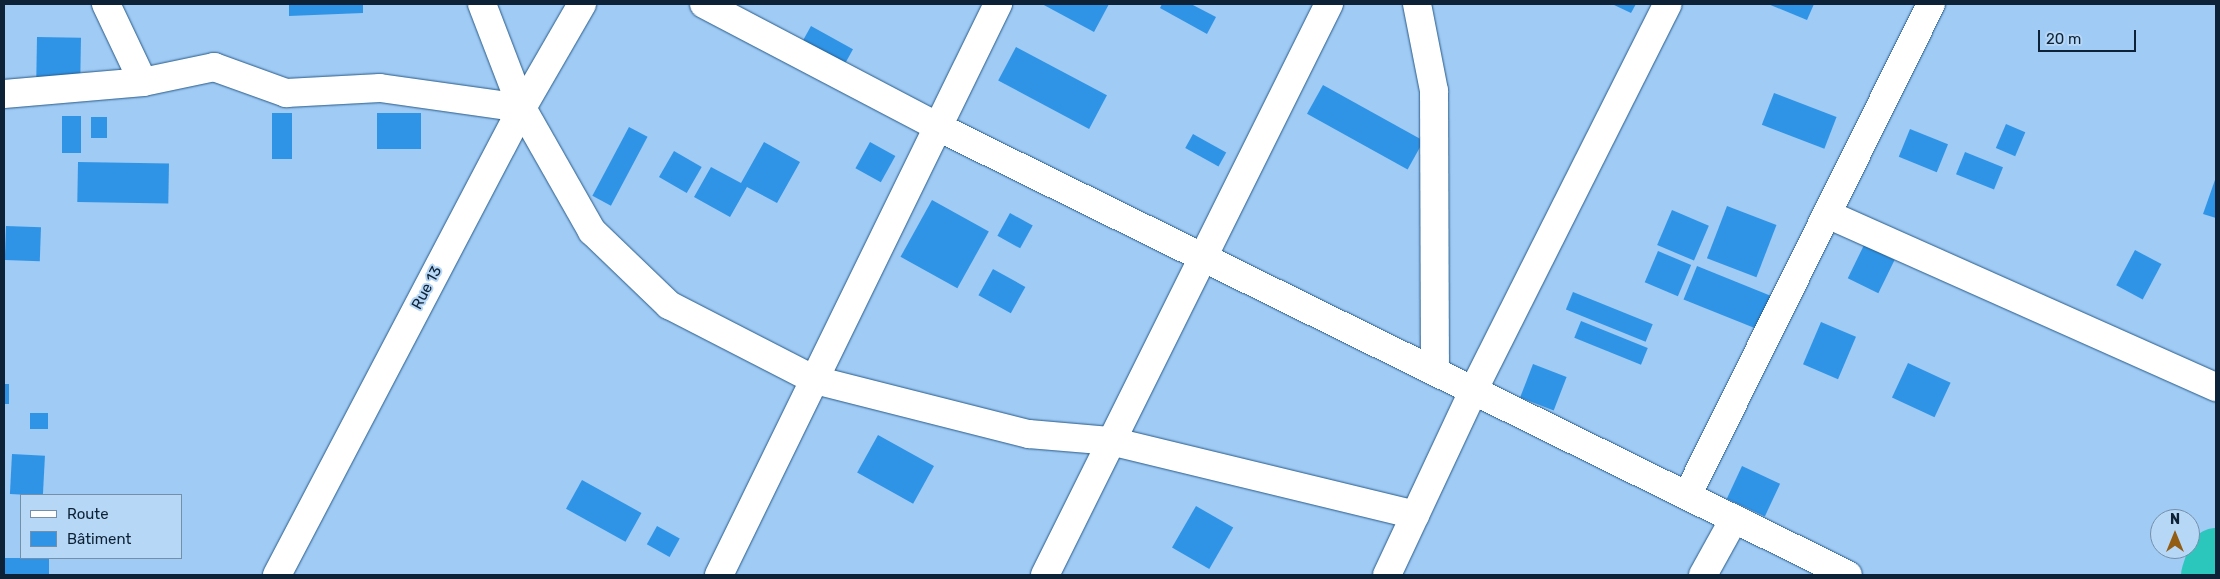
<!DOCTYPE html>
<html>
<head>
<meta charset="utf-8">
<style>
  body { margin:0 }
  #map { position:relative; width:2220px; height:579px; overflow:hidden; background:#a0cbf5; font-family:Rubik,sans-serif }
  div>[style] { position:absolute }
  .river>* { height:59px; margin:-29.5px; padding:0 29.5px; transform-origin:29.5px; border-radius:29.5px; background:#2bc6bc }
  .building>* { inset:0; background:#3094e6; transform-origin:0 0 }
  .roads { filter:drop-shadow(0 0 1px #275b89) drop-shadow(0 0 1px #275b89) }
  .minor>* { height:28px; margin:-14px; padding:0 14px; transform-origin:14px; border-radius:14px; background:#fff }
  span { translate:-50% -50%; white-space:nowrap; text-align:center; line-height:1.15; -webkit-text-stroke:4px #b7d7f7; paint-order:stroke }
  .street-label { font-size:15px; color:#0d2236 }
  .frame { position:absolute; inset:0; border:5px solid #0d2236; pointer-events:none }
  .legend { position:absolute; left:20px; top:494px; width:162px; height:65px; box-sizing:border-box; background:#b7d7f7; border:1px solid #738faa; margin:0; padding:6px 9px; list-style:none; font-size:15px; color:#0d2236 }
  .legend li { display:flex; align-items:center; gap:10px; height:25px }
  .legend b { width:25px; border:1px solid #738faa }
  .north { position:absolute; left:2150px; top:509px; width:50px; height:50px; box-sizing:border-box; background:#b7d7f7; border:1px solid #738faa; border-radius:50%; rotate:0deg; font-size:14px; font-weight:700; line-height:20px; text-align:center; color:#0d2236 }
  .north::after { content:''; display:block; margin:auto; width:18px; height:22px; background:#935d13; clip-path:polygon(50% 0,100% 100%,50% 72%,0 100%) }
  .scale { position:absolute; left:2038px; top:30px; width:98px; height:22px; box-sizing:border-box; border:2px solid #0d2236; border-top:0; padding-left:6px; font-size:15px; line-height:18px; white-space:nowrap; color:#0d2236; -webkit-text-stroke:4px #b7d7f7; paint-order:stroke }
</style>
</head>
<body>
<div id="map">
  <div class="river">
    <div style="left:2210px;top:575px;width:19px;rotate:-72deg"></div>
  </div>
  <div class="building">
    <div style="clip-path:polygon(289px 4px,363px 4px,363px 13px,289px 16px)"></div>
    <div style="clip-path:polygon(1042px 4px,1109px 4px,1094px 32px)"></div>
    <div style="clip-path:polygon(1162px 4px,1191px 4px,1216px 17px,1207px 34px,1160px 8px)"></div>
    <div style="clip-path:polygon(1612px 4px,1636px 4px,1631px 13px)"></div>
    <div style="clip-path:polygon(1768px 4px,1814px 4px,1807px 20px)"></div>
    <div style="left:811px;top:26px;width:48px;height:24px;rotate:29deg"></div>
    <div style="left:37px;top:37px;width:44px;height:40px;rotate:1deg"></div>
    <div style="left:1016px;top:47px;width:103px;height:38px;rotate:28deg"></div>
    <div style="left:1323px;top:85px;width:115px;height:33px;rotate:29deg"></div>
    <div style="left:1774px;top:93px;width:67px;height:34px;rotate:21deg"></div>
    <div style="left:272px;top:113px;width:20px;height:46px"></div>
    <div style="left:377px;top:113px;width:44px;height:36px"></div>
    <div style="left:62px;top:116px;width:19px;height:37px"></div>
    <div style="left:91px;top:117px;width:16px;height:21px"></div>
    <div style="left:2006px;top:124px;width:21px;height:26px;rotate:23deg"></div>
    <div style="left:629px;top:127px;width:21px;height:78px;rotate:28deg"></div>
    <div style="left:1910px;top:129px;width:41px;height:30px;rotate:22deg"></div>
    <div style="left:1193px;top:134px;width:38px;height:16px;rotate:29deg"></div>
    <div style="clip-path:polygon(764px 142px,800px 162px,777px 203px,747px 187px,730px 217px,694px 197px,711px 167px,741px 183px)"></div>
    <div style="left:870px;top:142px;width:29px;height:30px;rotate:29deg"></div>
    <div style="left:674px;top:151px;width:32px;height:30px;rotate:30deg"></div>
    <div style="left:1965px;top:152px;width:41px;height:24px;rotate:22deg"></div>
    <div style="left:78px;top:162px;width:91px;height:40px;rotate:1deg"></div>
    <div style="clip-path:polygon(2216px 177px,2216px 218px,2203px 214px)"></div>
    <div style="left:932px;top:200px;width:65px;height:65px;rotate:29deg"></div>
    <div style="left:1727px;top:206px;width:53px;height:56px;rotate:21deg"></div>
    <div style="left:1672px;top:210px;width:40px;height:38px;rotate:23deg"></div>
    <div style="left:1010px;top:213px;width:26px;height:26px;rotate:29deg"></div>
    <div style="left:6px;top:226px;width:35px;height:34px;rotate:2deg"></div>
    <div style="left:1864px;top:245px;width:34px;height:37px;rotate:26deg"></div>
    <div style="left:2135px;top:250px;width:30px;height:40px;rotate:28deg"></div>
    <div style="left:1658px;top:251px;width:36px;height:34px;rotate:23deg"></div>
    <div style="left:1697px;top:266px;width:80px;height:36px;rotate:22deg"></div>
    <div style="left:993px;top:269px;width:37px;height:30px;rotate:29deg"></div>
    <div style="left:1573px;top:292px;width:86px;height:19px;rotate:22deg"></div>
    <div style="left:1581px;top:321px;width:72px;height:18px;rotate:22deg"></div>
    <div style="left:1821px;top:322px;width:38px;height:46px;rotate:23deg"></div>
    <div style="left:1908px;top:363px;width:47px;height:38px;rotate:25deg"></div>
    <div style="left:1533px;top:364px;width:36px;height:36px;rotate:21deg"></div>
    <div style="left:4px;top:384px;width:5px;height:20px"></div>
    <div style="left:30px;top:413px;width:18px;height:16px"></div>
    <div style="left:878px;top:435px;width:64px;height:43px;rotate:29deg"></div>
    <div style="left:12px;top:454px;width:33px;height:40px;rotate:3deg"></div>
    <div style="left:1742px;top:466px;width:42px;height:36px;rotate:25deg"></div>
    <div style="left:582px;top:480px;width:68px;height:33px;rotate:29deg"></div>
    <div style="left:1196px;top:506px;width:43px;height:48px;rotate:30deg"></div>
    <div style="left:657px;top:526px;width:26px;height:21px;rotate:29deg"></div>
    <div style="left:4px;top:558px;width:45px;height:17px"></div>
  </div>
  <div class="roads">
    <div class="minor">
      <div style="left:106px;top:4px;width:86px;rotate:64.6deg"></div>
      <div style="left:482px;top:4px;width:111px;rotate:69deg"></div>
      <div style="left:522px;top:108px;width:142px;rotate:60.4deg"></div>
      <div style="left:592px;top:231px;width:107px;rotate:43.9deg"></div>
      <div style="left:669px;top:305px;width:164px;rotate:27.2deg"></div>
      <div style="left:815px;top:380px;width:221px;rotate:14.2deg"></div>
      <div style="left:1029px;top:434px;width:81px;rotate:4.9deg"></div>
      <div style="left:1110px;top:441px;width:314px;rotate:13.6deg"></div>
      <div style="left:704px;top:4px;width:264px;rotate:27.7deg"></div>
      <div style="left:938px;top:127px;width:1014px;rotate:26.21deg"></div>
      <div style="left:1417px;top:4px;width:89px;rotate:78.9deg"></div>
      <div style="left:1434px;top:91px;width:280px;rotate:89.8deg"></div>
      <div style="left:4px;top:94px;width:140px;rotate:-4.9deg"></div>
      <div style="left:143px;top:82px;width:73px;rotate:-11.9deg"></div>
      <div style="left:214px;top:67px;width:77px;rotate:19.9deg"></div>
      <div style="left:286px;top:93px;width:94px;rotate:-3deg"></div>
      <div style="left:380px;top:88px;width:143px;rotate:8deg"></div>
      <div style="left:1827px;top:214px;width:426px;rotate:24deg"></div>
      <div style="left:1687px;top:496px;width:549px;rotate:-63.62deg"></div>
      <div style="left:277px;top:575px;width:527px;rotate:-62.32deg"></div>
      <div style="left:522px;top:108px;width:120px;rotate:-60deg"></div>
      <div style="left:719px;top:575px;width:636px;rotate:-63.96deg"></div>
      <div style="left:1045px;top:575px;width:638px;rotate:-63.56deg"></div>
      <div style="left:1387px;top:575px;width:203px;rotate:-64.9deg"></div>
      <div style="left:1473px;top:391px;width:433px;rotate:-63.3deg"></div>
      <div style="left:1703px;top:575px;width:64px;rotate:-61deg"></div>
    </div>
  </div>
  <div class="street-label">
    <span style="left:427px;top:288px;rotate:-62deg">Rue 13</span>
  </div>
  <div class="frame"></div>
  <ul class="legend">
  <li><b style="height:6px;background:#fff"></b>Route</li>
  <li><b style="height:14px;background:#3094e6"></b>Bâtiment</li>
  </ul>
  <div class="north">N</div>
  <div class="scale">20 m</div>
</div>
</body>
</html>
